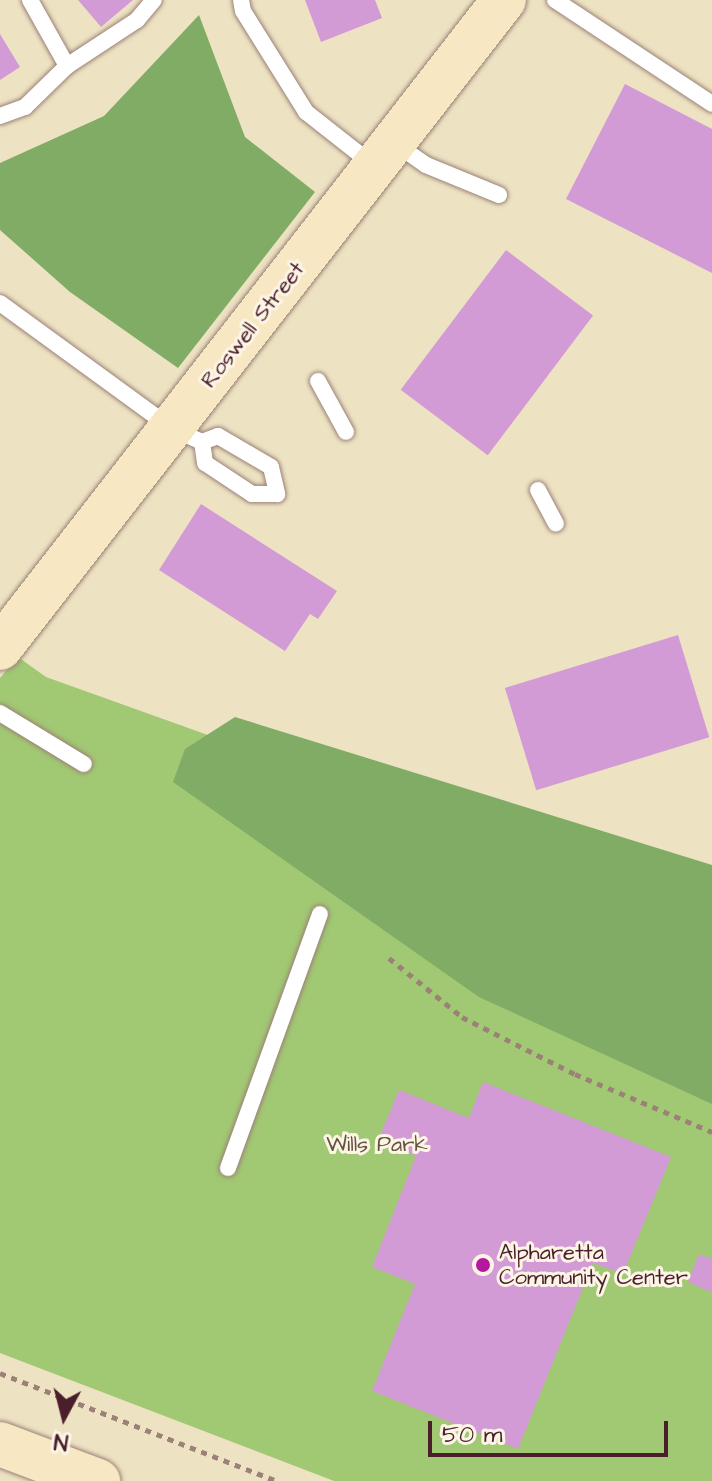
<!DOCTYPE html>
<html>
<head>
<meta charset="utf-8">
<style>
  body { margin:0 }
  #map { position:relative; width:712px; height:1481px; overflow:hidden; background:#ede3c3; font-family:"Architects Daughter",sans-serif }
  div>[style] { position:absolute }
  .green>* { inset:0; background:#a1c873 }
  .forest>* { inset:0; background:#80ac65 }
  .building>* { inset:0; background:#d29bd5; transform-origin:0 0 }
  .path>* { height:5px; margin-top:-2.5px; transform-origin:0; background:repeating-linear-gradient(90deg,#9c8177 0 6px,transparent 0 12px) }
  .roads { filter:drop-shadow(0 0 2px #9c8177) drop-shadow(0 0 2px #9c8177) }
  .lane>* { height:16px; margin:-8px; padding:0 8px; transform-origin:8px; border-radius:8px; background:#fff }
  .secondary>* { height:44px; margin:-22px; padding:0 22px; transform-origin:22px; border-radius:22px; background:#f7e8c3 }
  .dots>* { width:22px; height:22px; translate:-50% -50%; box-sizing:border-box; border:4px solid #fcf5e5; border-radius:50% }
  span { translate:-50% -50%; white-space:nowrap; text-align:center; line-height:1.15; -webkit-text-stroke:6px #fcf5e5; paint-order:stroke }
  .street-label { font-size:22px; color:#4a1f2b }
  .park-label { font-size:22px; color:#645241 }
  .poi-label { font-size:22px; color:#4a1f2b }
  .left { translate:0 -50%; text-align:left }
  .north { position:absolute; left:24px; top:1377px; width:80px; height:80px; -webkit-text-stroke:6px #fcf5e5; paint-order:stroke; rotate:187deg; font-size:22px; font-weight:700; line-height:32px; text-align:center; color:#4a1f2b }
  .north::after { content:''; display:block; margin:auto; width:28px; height:36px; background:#4a1f2b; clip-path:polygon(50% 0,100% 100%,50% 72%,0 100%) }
  .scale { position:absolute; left:428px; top:1421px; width:240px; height:36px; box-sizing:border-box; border:4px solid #4a1f2b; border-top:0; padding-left:10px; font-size:24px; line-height:28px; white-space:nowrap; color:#4a1f2b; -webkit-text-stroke:6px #fcf5e5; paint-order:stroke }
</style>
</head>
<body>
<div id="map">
  <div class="green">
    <div style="clip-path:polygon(18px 657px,46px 677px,712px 916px,712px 1481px,334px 1481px,0 1353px,0 678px)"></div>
  </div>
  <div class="forest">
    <div style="clip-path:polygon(199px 15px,245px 137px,315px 192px,178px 368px,70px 292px,0 230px,0 163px,104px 116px)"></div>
    <div style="clip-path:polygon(235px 717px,712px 865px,712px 1104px,479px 997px,173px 782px,185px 749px)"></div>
  </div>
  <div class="building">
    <div style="clip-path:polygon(78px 0,133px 0,101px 27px)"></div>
    <div style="clip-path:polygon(305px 0,375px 0,382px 18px,321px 42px)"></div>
    <div style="clip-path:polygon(0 34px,20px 67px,0 80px)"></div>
    <div style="clip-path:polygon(625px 84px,712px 129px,712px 273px,566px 199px)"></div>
    <div style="left:506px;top:250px;width:109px;height:175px;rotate:37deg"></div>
    <div style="clip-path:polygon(201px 504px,337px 591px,318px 619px,310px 614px,285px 651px,159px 570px)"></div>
    <div style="left:678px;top:635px;width:107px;height:181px;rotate:73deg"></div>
    <div style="clip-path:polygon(483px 1082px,671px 1157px,623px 1274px,593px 1263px,518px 1449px,372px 1391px,415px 1284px,372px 1267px,416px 1156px,378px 1140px,399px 1090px,469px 1118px)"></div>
    <div style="clip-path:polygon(699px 1254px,712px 1259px,711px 1292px,688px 1282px)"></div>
  </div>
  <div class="path">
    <div style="left:389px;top:958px;width:94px;rotate:38.9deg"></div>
    <div style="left:462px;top:1017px;width:127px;rotate:26.8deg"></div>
    <div style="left:575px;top:1074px;width:149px;rotate:22.9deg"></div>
    <div style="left:0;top:1373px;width:297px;rotate:21.3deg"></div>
  </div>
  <div class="roads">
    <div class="lane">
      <div style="left:30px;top:0;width:76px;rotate:60.7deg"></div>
      <div style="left:67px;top:66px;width:84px;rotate:-33.3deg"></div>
      <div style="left:137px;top:20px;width:26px;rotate:-50deg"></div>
      <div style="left:241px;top:0;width:11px;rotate:80deg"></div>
      <div style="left:243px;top:11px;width:119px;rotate:58deg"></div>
      <div style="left:306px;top:112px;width:84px;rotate:38.2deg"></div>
      <div style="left:555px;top:0;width:188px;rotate:33.5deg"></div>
      <div style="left:0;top:116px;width:27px;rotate:-20deg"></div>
      <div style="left:25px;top:107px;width:59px;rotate:-44.3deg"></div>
      <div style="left:393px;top:142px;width:40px;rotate:34.9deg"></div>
      <div style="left:426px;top:165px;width:79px;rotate:22.3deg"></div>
      <div style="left:0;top:303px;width:214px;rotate:36.1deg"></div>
      <div style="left:173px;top:429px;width:32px;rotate:24deg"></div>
      <div style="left:202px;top:442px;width:17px;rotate:-21deg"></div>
      <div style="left:218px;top:436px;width:61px;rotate:30.3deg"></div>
      <div style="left:271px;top:467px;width:28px;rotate:77deg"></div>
      <div style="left:277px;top:494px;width:25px;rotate:180deg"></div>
      <div style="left:252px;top:494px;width:56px;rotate:-146.6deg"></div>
      <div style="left:205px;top:463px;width:21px;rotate:-98deg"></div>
      <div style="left:318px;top:381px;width:58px;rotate:61.2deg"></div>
      <div style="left:538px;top:490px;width:38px;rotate:62deg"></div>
      <div style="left:0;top:713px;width:98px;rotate:31.3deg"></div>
      <div style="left:228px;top:1168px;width:270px;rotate:-70.1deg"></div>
    </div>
    <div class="secondary">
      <div style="left:0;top:648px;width:821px;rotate:-52.13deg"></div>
      <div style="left:0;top:1444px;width:105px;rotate:20.7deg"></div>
    </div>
  </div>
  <div class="dots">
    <div style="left:483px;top:1265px;background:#b5179e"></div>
  </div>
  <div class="street-label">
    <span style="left:253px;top:325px;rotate:-52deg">Roswell Street</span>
  </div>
  <div class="park-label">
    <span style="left:377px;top:1145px">Wills Park</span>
  </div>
  <div class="poi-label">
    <span class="left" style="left:499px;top:1265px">Alpharetta<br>Community Center</span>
  </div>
  <div class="north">N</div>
  <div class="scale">50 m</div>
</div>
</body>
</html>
